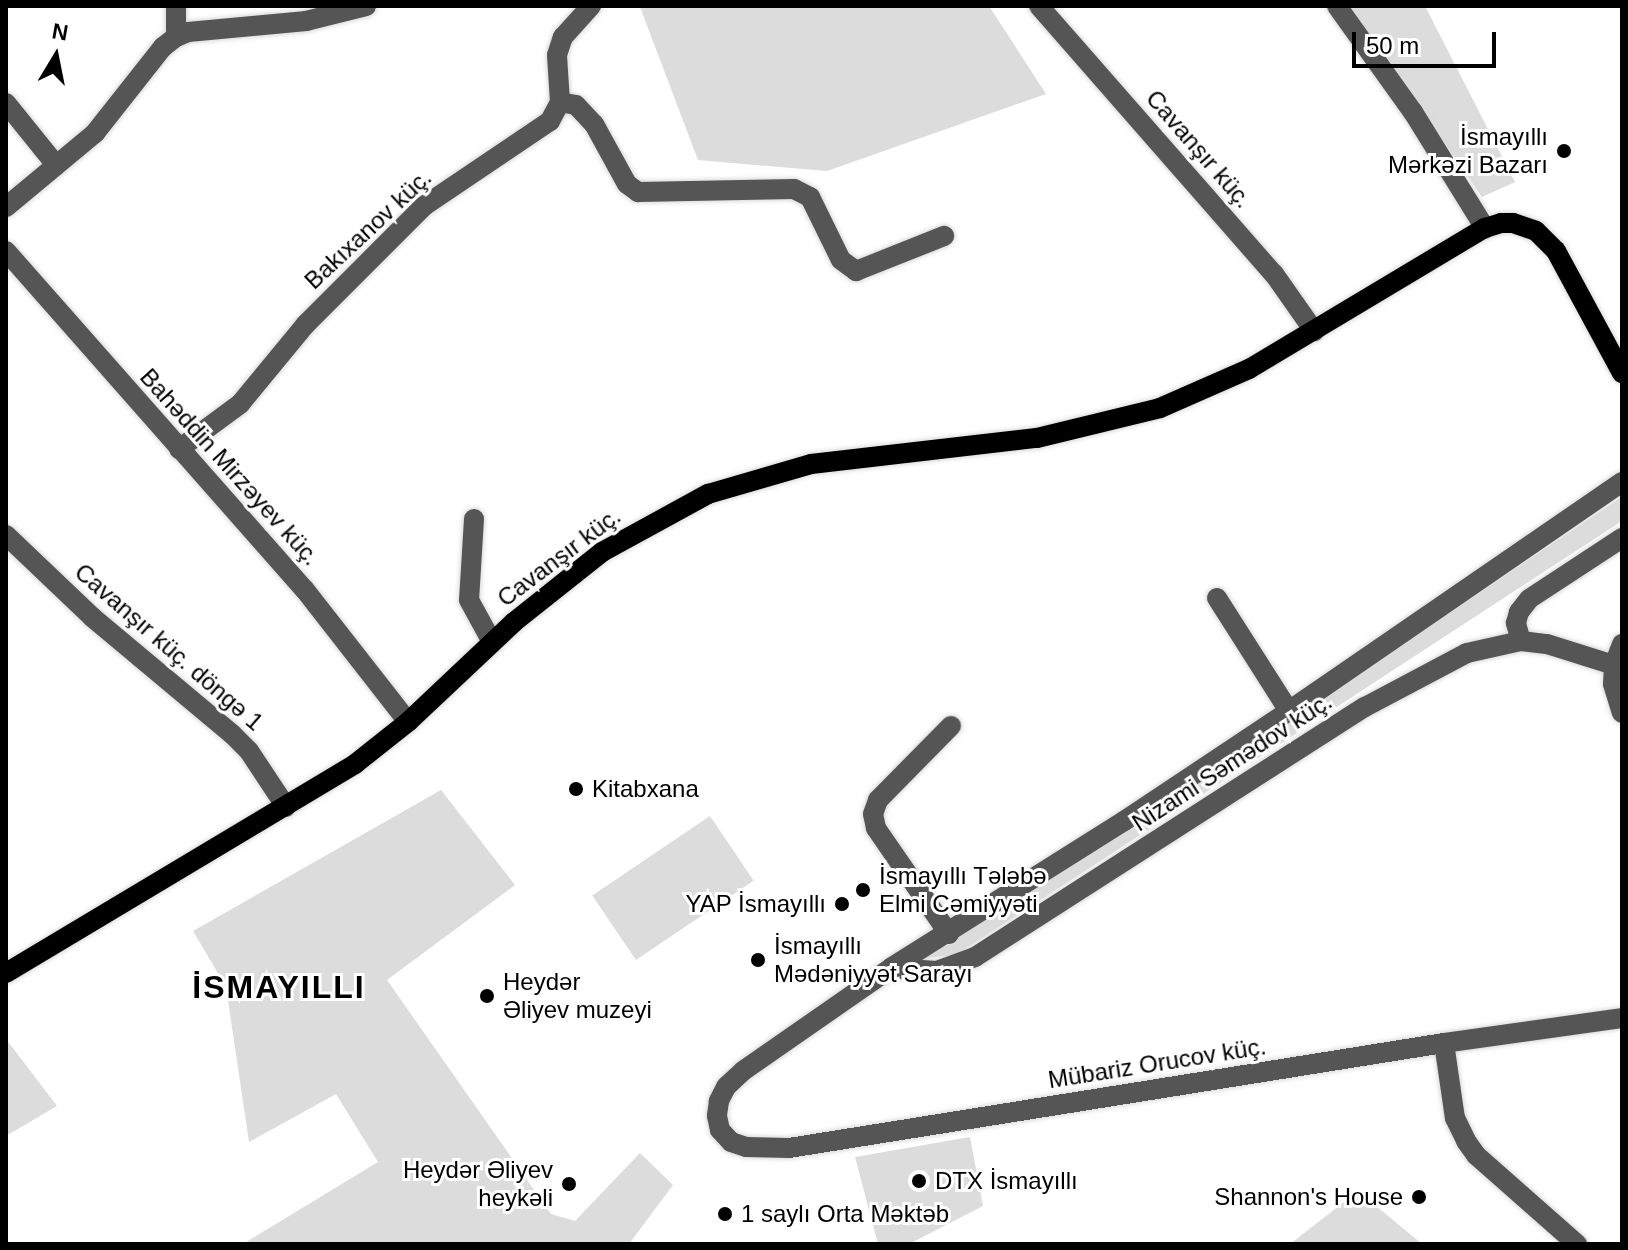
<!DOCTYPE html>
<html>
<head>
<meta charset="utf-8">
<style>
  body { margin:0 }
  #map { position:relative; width:1628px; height:1250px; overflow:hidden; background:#fff; font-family:Arial,sans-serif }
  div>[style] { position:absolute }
  .green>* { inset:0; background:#dcdcdc; transform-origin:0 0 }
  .roads { filter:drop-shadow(0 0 2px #dbdbdb) drop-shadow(0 0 2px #dbdbdb) }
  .minor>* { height:20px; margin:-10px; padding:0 10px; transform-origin:10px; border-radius:10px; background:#555 }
  .major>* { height:20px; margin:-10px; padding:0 10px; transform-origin:10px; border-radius:10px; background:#000 }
  .dots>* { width:22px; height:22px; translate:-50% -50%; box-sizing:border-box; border:4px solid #fff; border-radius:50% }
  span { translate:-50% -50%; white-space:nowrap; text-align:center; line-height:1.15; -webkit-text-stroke:6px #fff; paint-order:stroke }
  .poi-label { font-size:24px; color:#000 }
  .right { translate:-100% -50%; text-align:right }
  .left { translate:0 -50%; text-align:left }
  .street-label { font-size:24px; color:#000 }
  .district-label { font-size:32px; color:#000; font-weight:700; letter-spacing:2px }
  .frame { position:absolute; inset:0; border:8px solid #000; pointer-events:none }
  .north { position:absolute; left:16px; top:16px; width:80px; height:80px; -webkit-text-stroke:6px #fff; paint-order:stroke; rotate:10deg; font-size:22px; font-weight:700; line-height:32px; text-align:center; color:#000 }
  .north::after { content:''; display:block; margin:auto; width:28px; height:36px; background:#000; clip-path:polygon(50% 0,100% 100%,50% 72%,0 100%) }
  .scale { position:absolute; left:1352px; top:32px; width:144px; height:36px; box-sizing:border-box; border:4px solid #000; border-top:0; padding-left:10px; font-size:24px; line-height:28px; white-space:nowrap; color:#000; -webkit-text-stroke:6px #fff; paint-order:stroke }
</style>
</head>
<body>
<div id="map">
  <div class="green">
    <div style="clip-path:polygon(989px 6px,1046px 94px,827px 171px,698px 160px,640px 7px)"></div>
    <div style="clip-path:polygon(1349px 6px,1425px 6px,1515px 182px,1482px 197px)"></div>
    <div style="clip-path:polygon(1622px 497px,1622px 521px,956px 955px,925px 958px,1127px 829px)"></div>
    <div style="clip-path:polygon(441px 790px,515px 885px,387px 980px,551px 1214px,575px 1221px,640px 1153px,673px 1185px,629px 1244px,243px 1244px,378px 1162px,336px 1094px,249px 1142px,226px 987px,193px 931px)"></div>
    <div style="left:710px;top:816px;width:78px;height:142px;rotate:56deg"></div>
    <div style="clip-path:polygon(6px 1039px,57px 1106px,6px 1136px)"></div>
    <div style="clip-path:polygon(970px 1137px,983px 1206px,909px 1244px,878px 1244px,855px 1157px)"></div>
    <div style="clip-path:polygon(1358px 1191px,1422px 1244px,1290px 1244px)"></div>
  </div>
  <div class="roads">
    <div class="minor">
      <div style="left:176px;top:6px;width:31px;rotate:90deg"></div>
      <div style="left:1039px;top:6px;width:356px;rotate:48.8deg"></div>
      <div style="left:1274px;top:274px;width:70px;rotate:54.9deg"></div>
      <div style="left:1337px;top:6px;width:130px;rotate:54.4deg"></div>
      <div style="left:1413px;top:112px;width:137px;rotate:58.2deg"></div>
      <div style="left:560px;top:102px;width:16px;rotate:11deg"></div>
      <div style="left:576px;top:105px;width:26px;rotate:47deg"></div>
      <div style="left:594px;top:124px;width:68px;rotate:61.2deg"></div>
      <div style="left:627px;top:184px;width:14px;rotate:36deg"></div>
      <div style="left:638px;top:192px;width:156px;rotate:-1.1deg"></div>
      <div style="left:794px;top:189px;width:18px;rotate:27deg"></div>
      <div style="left:810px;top:197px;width:70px;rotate:63.8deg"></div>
      <div style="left:841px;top:260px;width:19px;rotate:36deg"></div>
      <div style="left:856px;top:271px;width:95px;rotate:-21.7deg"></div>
      <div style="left:6px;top:103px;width:80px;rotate:51.1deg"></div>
      <div style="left:6px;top:207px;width:116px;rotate:-39.7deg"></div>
      <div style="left:95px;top:133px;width:110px;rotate:-51.7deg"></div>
      <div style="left:163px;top:47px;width:16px;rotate:-38deg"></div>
      <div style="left:176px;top:37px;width:13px;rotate:-23deg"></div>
      <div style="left:188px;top:32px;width:119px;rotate:-5.3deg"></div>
      <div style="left:306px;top:21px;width:62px;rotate:-14deg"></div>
      <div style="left:6px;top:251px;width:452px;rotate:48.6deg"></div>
      <div style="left:305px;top:590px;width:167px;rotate:52deg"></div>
      <div style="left:179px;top:449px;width:76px;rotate:-36.4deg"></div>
      <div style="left:240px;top:404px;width:104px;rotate:-50.5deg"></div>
      <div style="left:306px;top:324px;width:167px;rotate:-45deg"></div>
      <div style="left:424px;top:206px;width:152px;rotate:-34deg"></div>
      <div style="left:550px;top:121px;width:21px;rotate:-62deg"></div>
      <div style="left:560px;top:102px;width:47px;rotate:-93.7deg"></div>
      <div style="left:557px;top:55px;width:19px;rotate:-72deg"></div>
      <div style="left:563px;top:37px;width:42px;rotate:-47.9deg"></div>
      <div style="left:1622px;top:482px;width:404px;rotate:145.5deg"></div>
      <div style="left:1289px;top:711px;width:198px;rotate:146.3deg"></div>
      <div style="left:1124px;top:821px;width:275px;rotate:147.8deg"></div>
      <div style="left:891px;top:968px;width:180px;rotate:145.2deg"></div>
      <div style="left:743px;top:1071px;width:23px;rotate:137deg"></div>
      <div style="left:726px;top:1087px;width:16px;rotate:117deg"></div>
      <div style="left:719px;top:1101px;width:15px;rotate:98deg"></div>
      <div style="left:717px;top:1116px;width:14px;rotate:78deg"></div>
      <div style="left:720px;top:1130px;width:16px;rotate:47deg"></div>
      <div style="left:731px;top:1142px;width:16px;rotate:18deg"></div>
      <div style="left:746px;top:1147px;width:43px;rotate:1.3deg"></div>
      <div style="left:789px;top:1148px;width:663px;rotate:-9.11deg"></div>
      <div style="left:1444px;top:1043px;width:180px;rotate:-8deg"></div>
      <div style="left:474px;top:519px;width:81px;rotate:93.5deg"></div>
      <div style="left:469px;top:600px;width:48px;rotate:61.3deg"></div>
      <div style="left:6px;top:535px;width:119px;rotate:43.6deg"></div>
      <div style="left:92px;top:617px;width:182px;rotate:39.9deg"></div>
      <div style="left:232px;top:734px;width:24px;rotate:45deg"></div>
      <div style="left:249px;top:751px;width:67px;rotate:56.5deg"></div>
      <div style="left:1217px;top:598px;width:134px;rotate:57.5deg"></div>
      <div style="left:1521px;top:641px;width:19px;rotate:-106deg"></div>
      <div style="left:1516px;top:623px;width:11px;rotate:-75deg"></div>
      <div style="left:1519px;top:612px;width:16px;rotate:-52deg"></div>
      <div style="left:1529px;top:599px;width:111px;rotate:-33.3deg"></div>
      <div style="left:1622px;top:644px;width:22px;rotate:111deg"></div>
      <div style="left:1614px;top:665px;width:19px;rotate:93deg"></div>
      <div style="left:1613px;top:684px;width:30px;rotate:73deg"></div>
      <div style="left:949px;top:934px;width:129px;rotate:-124.6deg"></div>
      <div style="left:876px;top:828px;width:14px;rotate:-102deg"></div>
      <div style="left:873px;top:814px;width:15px;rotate:-70deg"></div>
      <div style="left:878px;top:800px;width:104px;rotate:-45.4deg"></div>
      <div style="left:891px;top:968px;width:46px;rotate:3.7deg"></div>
      <div style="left:937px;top:971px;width:40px;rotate:-20.2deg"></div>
      <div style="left:975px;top:957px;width:463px;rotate:-32.7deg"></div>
      <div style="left:1365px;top:707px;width:115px;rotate:-27.9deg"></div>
      <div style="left:1467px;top:653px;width:55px;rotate:-12.5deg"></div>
      <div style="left:1521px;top:641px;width:26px;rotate:7deg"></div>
      <div style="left:1547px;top:644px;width:70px;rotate:17.4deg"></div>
      <div style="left:1444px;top:1043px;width:76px;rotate:81.7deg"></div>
      <div style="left:1455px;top:1118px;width:25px;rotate:64deg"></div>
      <div style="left:1466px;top:1141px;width:17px;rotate:54deg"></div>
      <div style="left:1476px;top:1155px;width:135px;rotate:41.4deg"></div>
    </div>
    <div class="major">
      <div style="left:6px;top:973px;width:407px;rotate:-30.9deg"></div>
      <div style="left:355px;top:764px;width:68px;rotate:-38.4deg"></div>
      <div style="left:408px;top:722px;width:146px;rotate:-43.3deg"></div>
      <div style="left:514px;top:622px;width:112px;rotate:-38.5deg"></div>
      <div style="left:602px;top:552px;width:121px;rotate:-28.7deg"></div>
      <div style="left:708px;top:494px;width:107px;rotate:-16.2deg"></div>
      <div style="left:811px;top:464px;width:227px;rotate:-6.6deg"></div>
      <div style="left:1037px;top:438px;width:127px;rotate:-13.7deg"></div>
      <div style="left:1160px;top:408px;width:97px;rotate:-23.7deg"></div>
      <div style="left:1249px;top:369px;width:275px;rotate:-30.9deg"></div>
      <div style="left:1485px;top:228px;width:17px;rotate:-17deg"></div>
      <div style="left:1501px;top:223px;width:12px"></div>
      <div style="left:1513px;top:223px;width:24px;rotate:19deg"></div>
      <div style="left:1536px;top:231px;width:28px;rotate:45deg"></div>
      <div style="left:1556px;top:251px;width:139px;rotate:61.6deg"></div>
    </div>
  </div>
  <div class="dots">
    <div style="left:1564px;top:151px;background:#000"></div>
    <div style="left:576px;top:789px;background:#000"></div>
    <div style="left:863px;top:890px;background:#000"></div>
    <div style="left:842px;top:904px;background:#000"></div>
    <div style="left:758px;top:960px;background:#000"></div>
    <div style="left:487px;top:996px;background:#000"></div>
    <div style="left:919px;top:1181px;background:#000"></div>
    <div style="left:569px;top:1184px;background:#000"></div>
    <div style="left:1419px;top:1197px;background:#000"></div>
    <div style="left:725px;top:1214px;background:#000"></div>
  </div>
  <div class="poi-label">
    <span class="right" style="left:1548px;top:151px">İsmayıllı<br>Mərkəzi Bazarı</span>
    <span class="left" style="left:592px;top:789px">Kitabxana</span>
    <span class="left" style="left:879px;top:890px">İsmayıllı Tələbə<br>Elmi Cəmiyyəti</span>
    <span class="right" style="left:826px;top:904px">YAP İsmayıllı</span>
    <span class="left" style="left:774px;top:960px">İsmayıllı<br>Mədəniyyət Sarayı</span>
    <span class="left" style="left:503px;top:996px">Heydər<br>Əliyev muzeyi</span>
    <span class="right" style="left:553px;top:1184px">Heydər Əliyev<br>heykəli</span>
    <span class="left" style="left:935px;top:1181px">DTX İsmayıllı</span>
    <span class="right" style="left:1403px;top:1197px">Shannon's House</span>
    <span class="left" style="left:741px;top:1214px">1 saylı Orta Məktəb</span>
  </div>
  <div class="street-label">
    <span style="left:1199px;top:149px;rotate:49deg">Cavanşır küç.</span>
    <span style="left:368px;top:229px;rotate:-43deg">Bakıxanov küç.</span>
    <span style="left:230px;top:467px;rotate:48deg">Bahəddin Mirzəyev küç.</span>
    <span style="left:559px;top:557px;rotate:-37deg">Cavanşır küç.</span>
    <span style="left:169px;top:647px;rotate:41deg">Cavanşır küç. döngə 1</span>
    <span style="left:1232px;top:762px;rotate:-33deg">Nizami Səmədov küç.</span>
    <span style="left:1157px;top:1063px;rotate:-9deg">Mübariz Orucov küç.</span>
  </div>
  <div class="district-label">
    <span style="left:279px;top:987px">İSMAYILLI</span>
  </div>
  <div class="frame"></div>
  <div class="north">N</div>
  <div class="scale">50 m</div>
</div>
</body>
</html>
